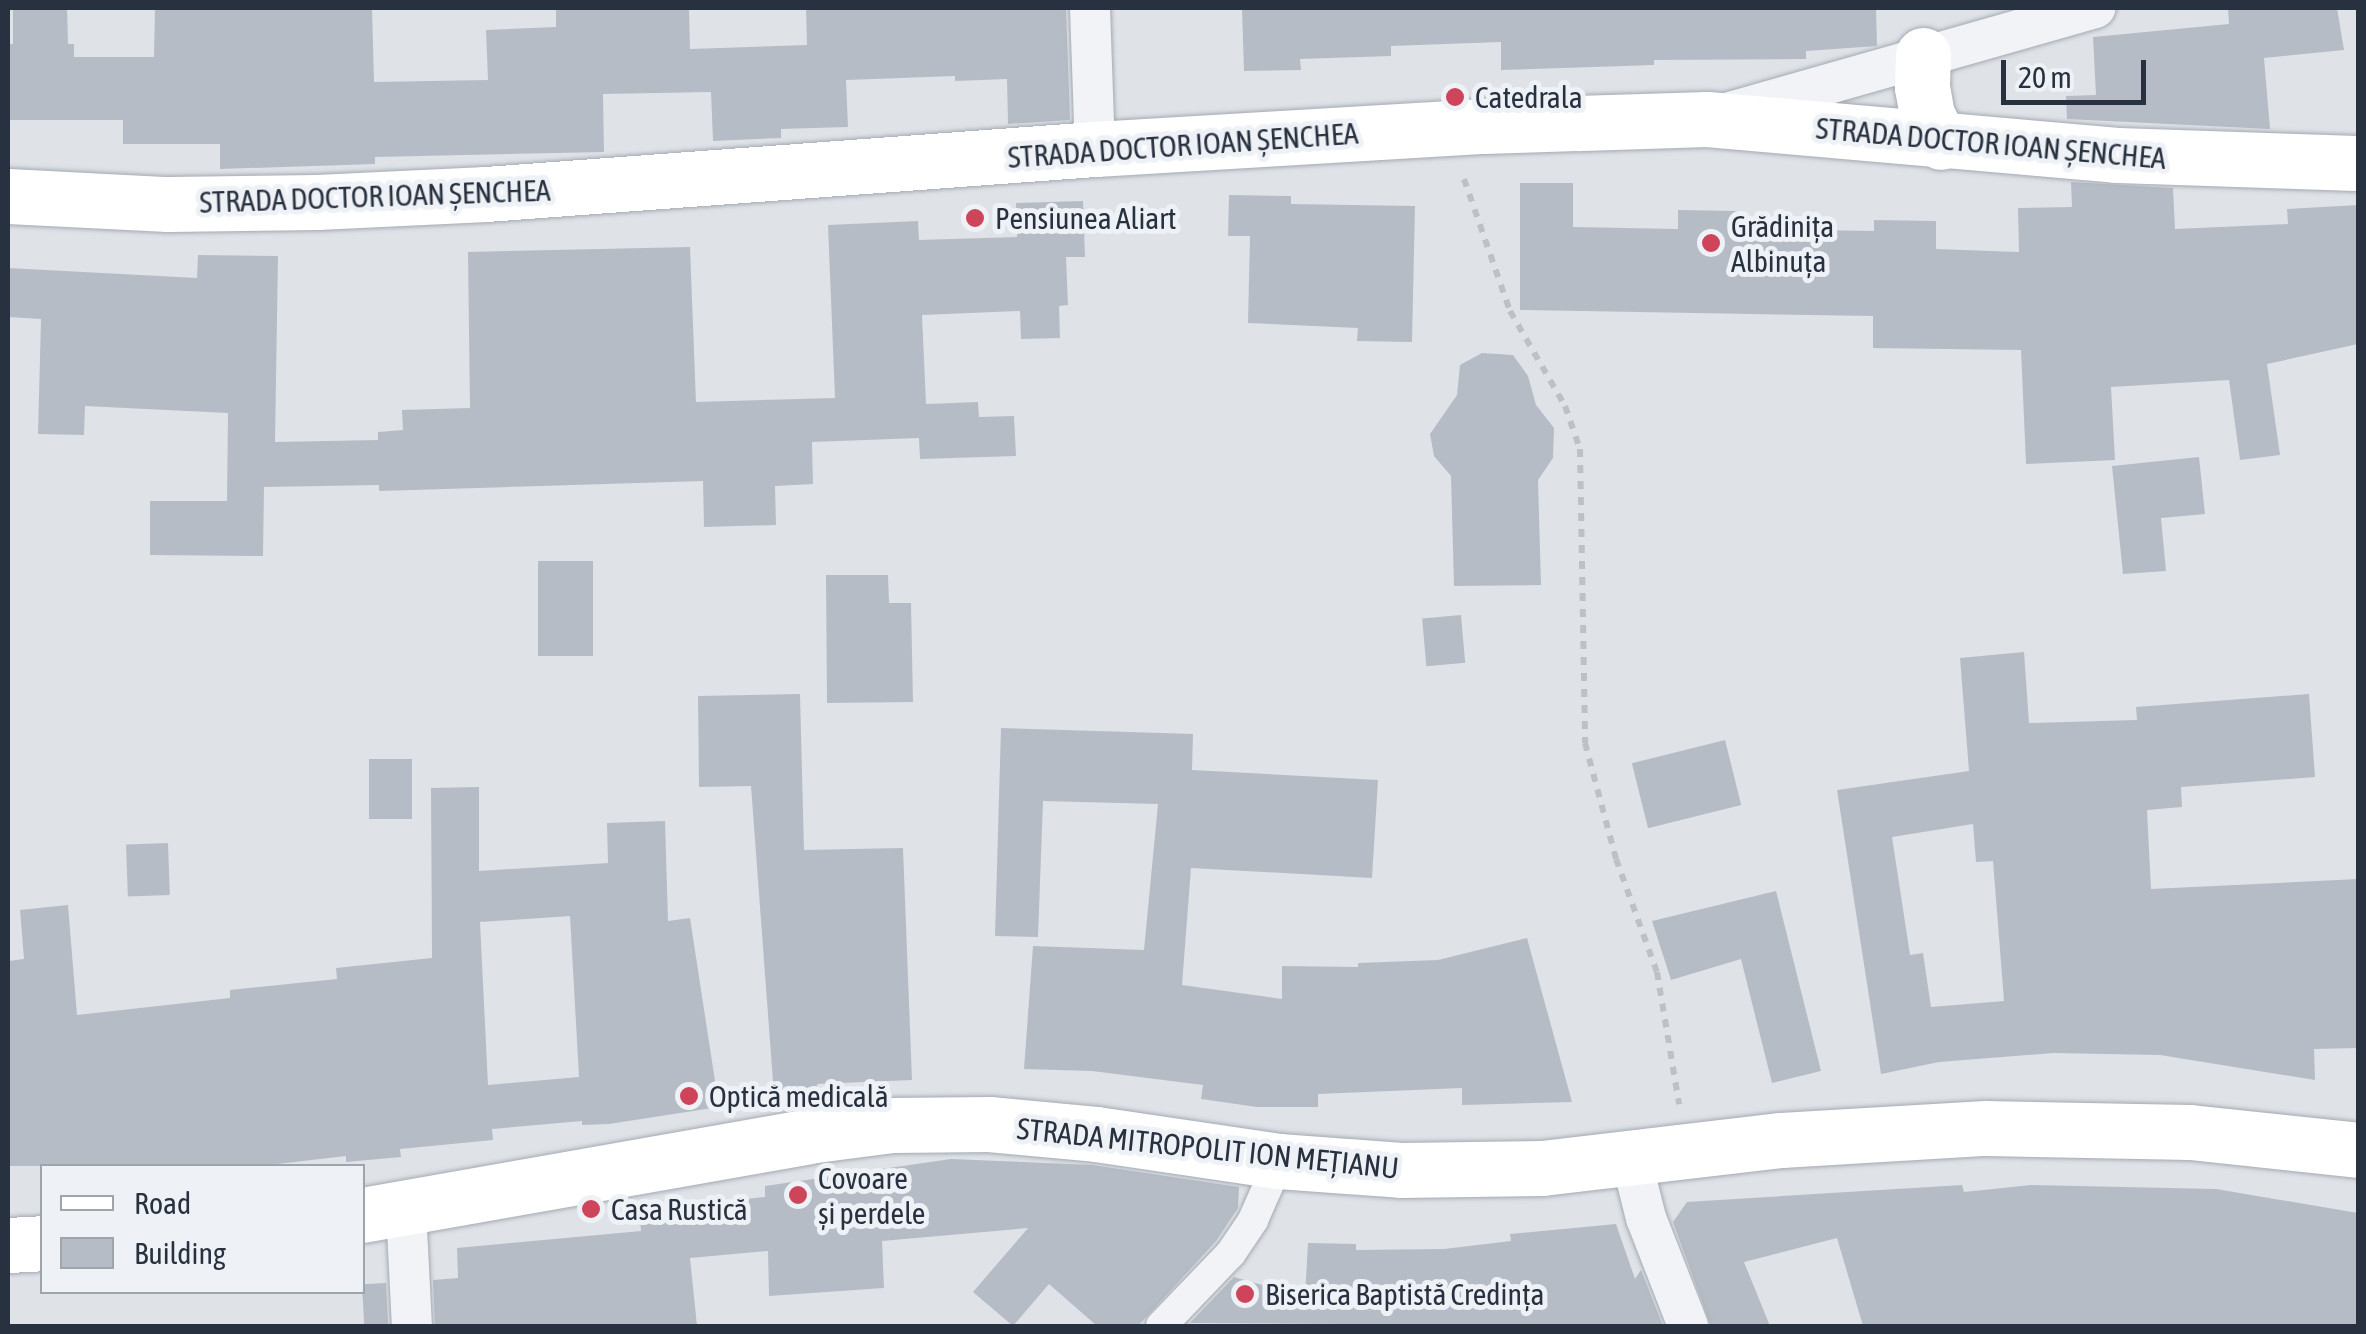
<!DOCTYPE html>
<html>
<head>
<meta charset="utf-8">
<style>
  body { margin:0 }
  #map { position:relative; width:2366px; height:1334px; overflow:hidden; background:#dfe3e8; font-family:"Asap Condensed",sans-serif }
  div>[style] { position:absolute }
  .building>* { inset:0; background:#b6bcc5; transform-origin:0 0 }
  .path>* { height:6px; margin-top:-3px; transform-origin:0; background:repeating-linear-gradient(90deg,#bdc1c7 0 8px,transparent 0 16px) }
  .roads { filter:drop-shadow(0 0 2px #a4aab2) drop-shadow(0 0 2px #a4aab2) }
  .pedestrian>* { height:30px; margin:-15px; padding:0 15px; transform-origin:15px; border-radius:15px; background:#f2f3f7 }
  .minor>* { height:40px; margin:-20px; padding:0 20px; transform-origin:20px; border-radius:20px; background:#f2f3f7 }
  .secondary>* { height:55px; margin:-27.5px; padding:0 27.5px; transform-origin:27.5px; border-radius:27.5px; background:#fff }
  .dots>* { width:28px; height:28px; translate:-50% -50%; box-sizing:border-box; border:5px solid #eef2f6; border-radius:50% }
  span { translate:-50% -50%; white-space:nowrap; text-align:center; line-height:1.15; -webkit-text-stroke:10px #eef2f6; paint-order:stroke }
  .poi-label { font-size:30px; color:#28313f }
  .left { translate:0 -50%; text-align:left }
  .street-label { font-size:30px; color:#28313f }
  .frame { position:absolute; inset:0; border:10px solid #28313f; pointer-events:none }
  .legend { position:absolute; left:40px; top:1164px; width:325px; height:130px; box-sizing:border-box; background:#eef2f6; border:2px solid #9fa5ad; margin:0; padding:12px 18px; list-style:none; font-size:30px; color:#28313f }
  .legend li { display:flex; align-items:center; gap:20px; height:50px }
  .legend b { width:50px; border:2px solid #9fa5ad }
  .scale { position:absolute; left:2001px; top:60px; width:145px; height:45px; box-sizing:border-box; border:5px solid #28313f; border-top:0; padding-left:12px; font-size:30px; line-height:35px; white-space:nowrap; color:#28313f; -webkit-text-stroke:8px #eef2f6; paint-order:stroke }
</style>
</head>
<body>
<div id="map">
  <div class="building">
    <div style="clip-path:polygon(13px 8px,67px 8px,68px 44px,74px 44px,74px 57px,154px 57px,155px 8px,372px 8px,374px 82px,488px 80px,486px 30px,556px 27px,556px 8px,689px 8px,690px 49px,807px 45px,806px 8px,1066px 8px,1070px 120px,1008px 124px,1007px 79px,955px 81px,955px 76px,846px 80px,848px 127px,781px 129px,781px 138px,713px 141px,711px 92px,603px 94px,604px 152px,375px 157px,375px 164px,220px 169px,220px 144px,123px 144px,123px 120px,8px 120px,8px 44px,13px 44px)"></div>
    <div style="clip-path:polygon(1242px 8px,1876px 8px,1877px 46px,1806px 51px,1806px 59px,1654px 60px,1654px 65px,1501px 70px,1501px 42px,1391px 46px,1391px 56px,1300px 59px,1301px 70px,1244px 71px)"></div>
    <div style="clip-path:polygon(2228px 8px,2337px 8px,2344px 50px,2264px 58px,2270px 129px,2067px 119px,2066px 96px,2096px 95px,2093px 37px,2229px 24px)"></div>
    <div style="clip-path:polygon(2071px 182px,2173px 188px,2175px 229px,2288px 224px,2287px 209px,2358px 205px,2358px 344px,2267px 364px,2280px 455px,2240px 460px,2229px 380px,2111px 387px,2115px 460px,2026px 464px,2021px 350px,1873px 348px,1873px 316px,1520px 310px,1520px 183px,1573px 183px,1573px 227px,1678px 229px,1678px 210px,1737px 211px,1738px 229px,1874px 231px,1874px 220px,1936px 221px,1936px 249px,2019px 252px,2018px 208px,2072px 207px)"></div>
    <div style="clip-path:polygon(1229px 195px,1291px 196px,1291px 204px,1415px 206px,1412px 342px,1357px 341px,1358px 328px,1248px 323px,1250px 236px,1228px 236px)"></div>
    <div style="clip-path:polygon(1083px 201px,1085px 257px,1066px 257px,1068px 305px,1059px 306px,1060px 338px,1021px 339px,1020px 311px,922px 315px,926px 404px,978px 402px,979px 417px,1014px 416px,1016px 456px,920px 459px,919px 438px,812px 442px,813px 484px,775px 486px,776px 525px,704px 527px,703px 481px,379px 491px,379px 485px,264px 487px,263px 556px,150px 555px,150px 501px,227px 501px,228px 413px,85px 406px,84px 435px,38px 434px,41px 319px,8px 317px,8px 268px,197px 278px,198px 255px,278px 256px,275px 442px,378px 440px,378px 432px,403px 430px,402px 410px,470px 408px,468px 252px,690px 247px,696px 402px,835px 398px,828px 225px,918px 221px,919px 240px,1017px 237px,1016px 203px)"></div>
    <div style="clip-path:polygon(1482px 353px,1513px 355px,1528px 376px,1536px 405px,1554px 428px,1553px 458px,1538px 480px,1541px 585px,1454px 586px,1451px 476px,1434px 456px,1430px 434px,1457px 395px,1460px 365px)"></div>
    <div style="clip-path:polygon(2199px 457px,2205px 514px,2161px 518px,2166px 571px,2123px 574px,2112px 466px)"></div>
    <div style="left:538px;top:561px;width:55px;height:95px"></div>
    <div style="clip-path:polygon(826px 575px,888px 575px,889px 603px,911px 603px,913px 702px,827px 703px)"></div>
    <div style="left:1461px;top:615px;width:48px;height:39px;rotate:85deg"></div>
    <div style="clip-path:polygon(evenodd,2024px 652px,2029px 723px,2137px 720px,2136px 707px,2309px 694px,2315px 777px,2181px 787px,2182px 807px,2147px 810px,2151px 889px,2358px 879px,2358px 1048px,2314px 1049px,2315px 1080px,2160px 1055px,2053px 1053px,1939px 1062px,1881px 1074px,1837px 790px,1969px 771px,1960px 658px,2024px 652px,1973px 824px,1976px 862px,1993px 861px,2004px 1001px,1931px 1007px,1923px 953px,1910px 955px,1892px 837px,1973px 824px)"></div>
    <div style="clip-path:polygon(800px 694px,804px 850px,903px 848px,912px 1080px,817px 1084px,818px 1090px,774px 1095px,751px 786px,699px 787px,698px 696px)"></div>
    <div style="clip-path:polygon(1001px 728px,1193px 734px,1192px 770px,1378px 780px,1372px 878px,1191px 868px,1182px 985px,1282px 999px,1282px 966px,1358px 967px,1358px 963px,1438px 960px,1527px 938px,1572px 1102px,1462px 1105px,1462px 1088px,1318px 1094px,1318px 1107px,1257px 1107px,1201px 1099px,1203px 1085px,1092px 1071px,1024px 1069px,1033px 946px,1144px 950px,1158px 804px,1043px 801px,1038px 937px,995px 936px)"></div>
    <div style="left:1725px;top:740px;width:67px;height:96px;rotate:76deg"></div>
    <div style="left:369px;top:759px;width:43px;height:60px"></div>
    <div style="clip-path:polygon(evenodd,479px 787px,479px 871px,608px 863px,607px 823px,665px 821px,668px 921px,690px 918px,719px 1107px,609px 1124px,582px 1125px,582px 1121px,492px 1129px,493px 1140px,400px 1149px,401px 1157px,346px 1162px,346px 1156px,260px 1166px,8px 1166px,8px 961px,24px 959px,20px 910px,68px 905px,77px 1015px,230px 998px,230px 990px,337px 979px,336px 968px,432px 958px,431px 788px,479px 787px,570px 916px,579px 1077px,488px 1085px,480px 922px,570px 916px)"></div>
    <div style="left:168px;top:843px;width:52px;height:42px;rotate:88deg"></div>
    <div style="clip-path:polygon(1776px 891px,1821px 1071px,1772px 1083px,1741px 959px,1671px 980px,1652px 921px)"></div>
    <div style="clip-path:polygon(951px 1159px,1092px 1165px,1239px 1187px,1238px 1208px,1216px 1241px,1138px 1326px,1097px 1326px,1049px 1284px,1013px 1326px,973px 1292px,1028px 1228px,882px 1241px,884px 1288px,769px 1296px,768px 1251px,690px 1258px,697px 1326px,435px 1326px,433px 1280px,458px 1278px,457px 1248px,641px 1231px,639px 1211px,765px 1197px,765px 1186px)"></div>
    <div style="clip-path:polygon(1962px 1185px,1964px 1192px,2031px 1185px,2216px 1189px,2358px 1213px,2358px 1326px,1863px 1326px,1837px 1238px,1744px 1262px,1770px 1326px,1711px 1326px,1673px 1222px,1687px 1202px)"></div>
    <div style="clip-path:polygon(1616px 1224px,1635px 1279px,1641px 1270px,1663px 1326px,1190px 1323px,1234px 1277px,1305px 1297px,1308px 1243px,1356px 1244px,1356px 1250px,1444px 1249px,1511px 1241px,1510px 1234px)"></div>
    <div style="left:386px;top:1283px;width:43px;height:24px;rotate:87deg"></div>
  </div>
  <div class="path">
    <div style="left:1464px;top:179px;width:140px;rotate:70.8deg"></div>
    <div style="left:1510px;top:311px;width:110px;rotate:59.9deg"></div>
    <div style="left:1565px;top:406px;width:46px;rotate:70.8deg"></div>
    <div style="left:1580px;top:449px;width:294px;rotate:89deg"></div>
    <div style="left:1585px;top:743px;width:120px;rotate:75deg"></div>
    <div style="left:1616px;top:859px;width:120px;rotate:70.1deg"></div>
    <div style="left:1657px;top:972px;width:134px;rotate:80.5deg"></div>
  </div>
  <div class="roads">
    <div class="pedestrian">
      <div style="left:1161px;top:1326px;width:101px;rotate:-46.2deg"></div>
      <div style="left:1231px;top:1253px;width:40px;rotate:-56deg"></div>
      <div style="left:1253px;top:1220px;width:64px;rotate:-66.2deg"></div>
    </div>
    <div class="minor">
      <div style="left:1090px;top:8px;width:141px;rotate:88deg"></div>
      <div style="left:1730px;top:112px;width:380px;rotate:-15.9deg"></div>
      <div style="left:1631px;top:1158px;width:62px;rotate:76deg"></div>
      <div style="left:1646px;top:1218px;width:116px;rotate:68.7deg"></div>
      <div style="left:406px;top:1209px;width:117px;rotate:87.1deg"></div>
    </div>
    <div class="secondary">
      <div style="left:1923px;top:55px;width:32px;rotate:92deg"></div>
      <div style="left:1922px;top:87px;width:28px;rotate:80deg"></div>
      <div style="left:1927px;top:115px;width:30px;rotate:63deg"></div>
      <div style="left:8px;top:196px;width:160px;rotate:2.9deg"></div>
      <div style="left:168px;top:204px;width:149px;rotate:-0.8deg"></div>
      <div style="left:317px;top:202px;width:169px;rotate:-2.7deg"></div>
      <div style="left:486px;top:194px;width:611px;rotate:-4.23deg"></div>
      <div style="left:1095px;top:149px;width:390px;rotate:-3.4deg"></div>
      <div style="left:1484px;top:126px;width:223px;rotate:-1.8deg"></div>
      <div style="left:1707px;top:119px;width:411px;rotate:5deg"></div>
      <div style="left:2116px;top:155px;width:242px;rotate:1.9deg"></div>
      <div style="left:362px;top:1215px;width:453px;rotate:-10deg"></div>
      <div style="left:808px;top:1136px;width:85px;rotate:-7.5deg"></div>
      <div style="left:892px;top:1125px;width:97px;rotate:-0.6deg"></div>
      <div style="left:989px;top:1124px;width:107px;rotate:5.3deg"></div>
      <div style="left:1096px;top:1134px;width:185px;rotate:8.4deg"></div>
      <div style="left:1279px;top:1161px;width:122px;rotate:4.2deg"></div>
      <div style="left:1401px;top:1170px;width:141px;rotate:-0.8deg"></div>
      <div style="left:1542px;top:1168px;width:241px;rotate:-6.7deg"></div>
      <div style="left:1781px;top:1140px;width:205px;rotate:-3.4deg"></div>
      <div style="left:1986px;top:1128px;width:204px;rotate:1.1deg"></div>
      <div style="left:2190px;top:1132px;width:169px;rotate:6.1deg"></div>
      <div style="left:8px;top:1245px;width:34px;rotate:-3deg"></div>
    </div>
  </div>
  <div class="dots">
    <div style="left:1455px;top:97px;background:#ce445b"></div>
    <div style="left:975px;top:218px;background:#ce445b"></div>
    <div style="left:1711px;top:243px;background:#ce445b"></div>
    <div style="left:689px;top:1096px;background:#ce445b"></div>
    <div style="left:798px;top:1195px;background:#ce445b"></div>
    <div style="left:591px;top:1209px;background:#ce445b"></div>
    <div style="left:1245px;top:1294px;background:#ce445b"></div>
  </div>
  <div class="poi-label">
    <span class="left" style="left:1475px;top:97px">Catedrala</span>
    <span class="left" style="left:995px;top:218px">Pensiunea Aliart</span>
    <span class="left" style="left:1731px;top:243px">Grădinița<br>Albinuța</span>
    <span class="left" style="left:709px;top:1096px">Optică medicală</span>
    <span class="left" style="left:818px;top:1195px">Covoare<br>și perdele</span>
    <span class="left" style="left:611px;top:1209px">Casa Rustică</span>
    <span class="left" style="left:1265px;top:1294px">Biserica Baptistă Credința</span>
  </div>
  <div class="street-label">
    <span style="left:1991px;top:143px;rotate:5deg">STRADA DOCTOR IOAN ȘENCHEA</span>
    <span style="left:1183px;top:145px;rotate:-4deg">STRADA DOCTOR IOAN ȘENCHEA</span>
    <span style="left:375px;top:196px;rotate:-2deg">STRADA DOCTOR IOAN ȘENCHEA</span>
    <span style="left:1208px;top:1148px;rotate:6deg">STRADA MITROPOLIT ION MEȚIANU</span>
  </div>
  <div class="frame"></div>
  <ul class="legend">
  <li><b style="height:12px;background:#fff"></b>Road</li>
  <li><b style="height:28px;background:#b6bcc5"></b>Building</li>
  </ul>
  <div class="scale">20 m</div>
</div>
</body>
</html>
